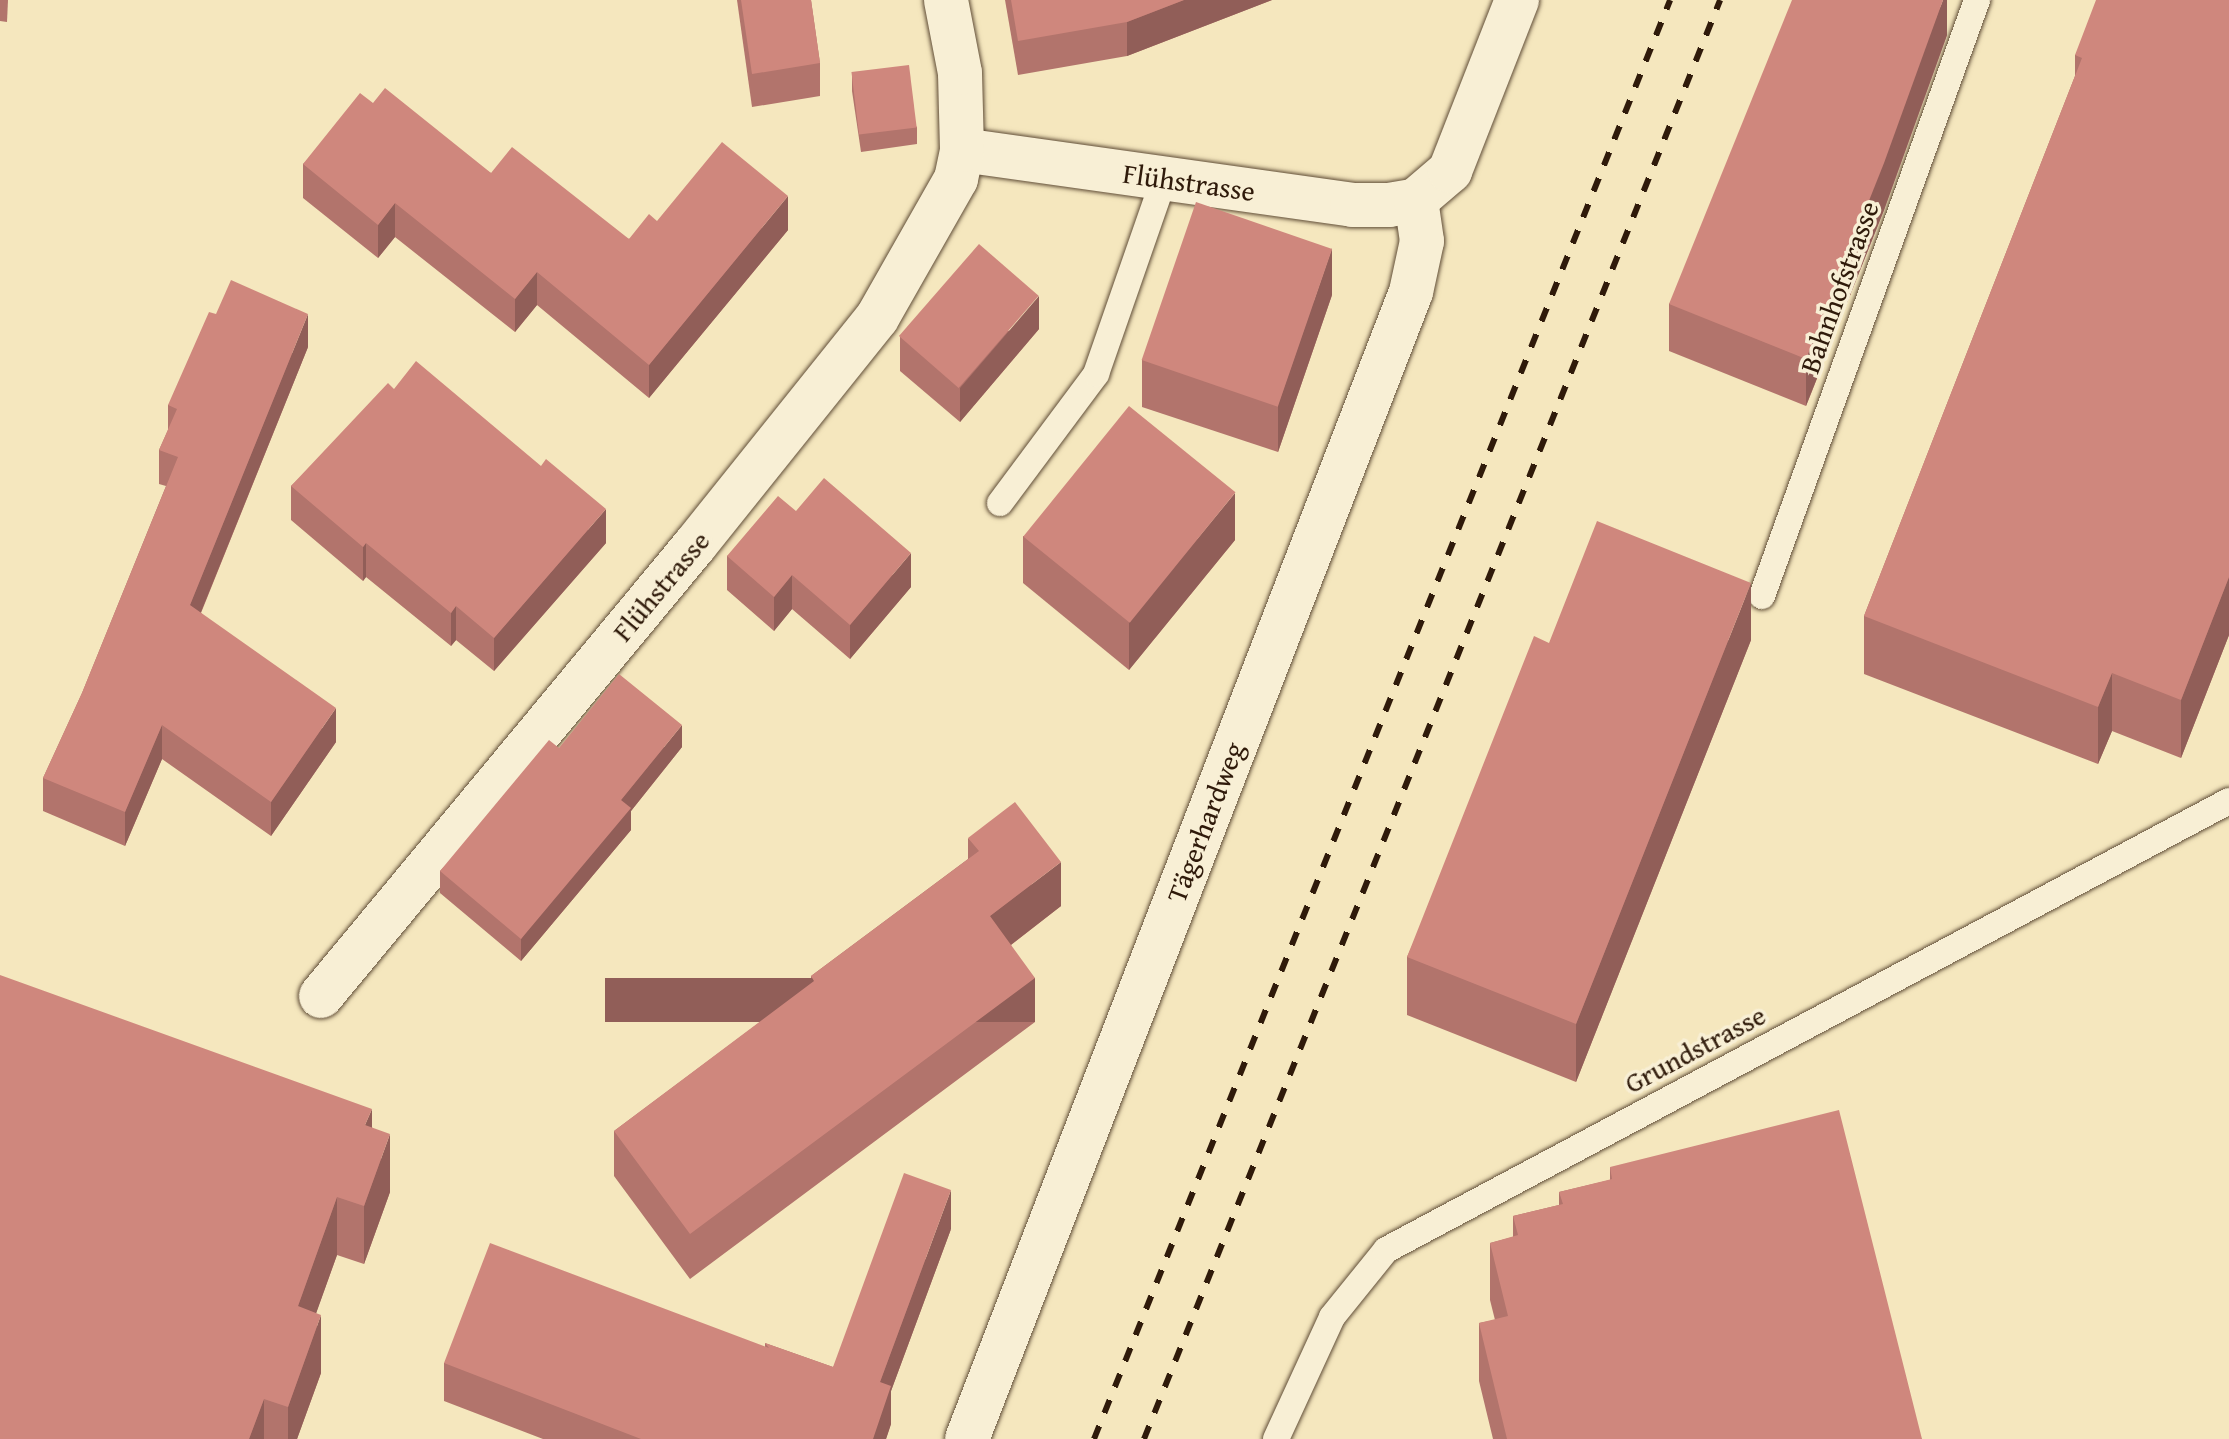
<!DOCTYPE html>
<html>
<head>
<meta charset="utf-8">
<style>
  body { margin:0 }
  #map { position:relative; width:2229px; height:1439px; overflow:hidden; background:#f5e7be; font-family:"Gentium Book Plus",serif }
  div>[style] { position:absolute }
  .roads { filter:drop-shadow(0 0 2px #604d37) drop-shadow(0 0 2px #604d37) }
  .lane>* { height:26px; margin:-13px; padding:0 13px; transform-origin:13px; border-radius:13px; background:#f8efd5 }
  .street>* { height:44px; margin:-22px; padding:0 22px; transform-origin:22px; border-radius:22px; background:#f8efd5 }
  .rail>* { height:6px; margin-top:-3px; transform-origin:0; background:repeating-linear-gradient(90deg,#2f1a0a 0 14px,transparent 0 28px) }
  .wall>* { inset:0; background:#b2746c }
  .shaded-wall>* { inset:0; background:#915e58; transform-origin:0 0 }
  .building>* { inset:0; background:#cf877d; transform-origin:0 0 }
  span { translate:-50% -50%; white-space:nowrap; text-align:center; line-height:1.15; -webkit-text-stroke:7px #f8efd5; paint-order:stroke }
  .street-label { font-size:28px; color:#2f1a0a }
</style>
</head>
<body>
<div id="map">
  <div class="roads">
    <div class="lane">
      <div style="left:1000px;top:503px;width:161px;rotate:-53.3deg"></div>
      <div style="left:1096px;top:374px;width:207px;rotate:-70.8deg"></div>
      <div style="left:1762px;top:596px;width:634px;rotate:-70.16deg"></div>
      <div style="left:1276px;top:1439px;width:134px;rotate:-65.3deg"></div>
      <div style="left:1332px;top:1317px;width:86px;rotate:-51.1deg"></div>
      <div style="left:1386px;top:1250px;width:955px;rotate:-28.04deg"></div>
    </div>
    <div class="street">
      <div style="left:962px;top:150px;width:394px;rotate:8deg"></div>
      <div style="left:1352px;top:205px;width:37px"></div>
      <div style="left:1389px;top:205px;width:27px;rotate:-10deg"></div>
      <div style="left:1416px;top:200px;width:45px;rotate:-40.5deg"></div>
      <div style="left:1450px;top:171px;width:184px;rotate:-68.6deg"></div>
      <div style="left:321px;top:996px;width:586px;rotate:-50.33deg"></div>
      <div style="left:695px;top:545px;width:291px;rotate:-51.3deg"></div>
      <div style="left:877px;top:318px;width:160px;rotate:-60.4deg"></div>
      <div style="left:956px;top:179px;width:30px;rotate:-78deg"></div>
      <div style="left:962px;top:150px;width:77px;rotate:-91.5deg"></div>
      <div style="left:960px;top:73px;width:74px;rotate:-100.9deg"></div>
      <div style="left:967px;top:1439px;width:1230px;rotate:-68.84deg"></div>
      <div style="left:1411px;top:292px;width:52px;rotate:-77.8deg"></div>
      <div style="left:1422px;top:241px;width:41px;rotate:-98.3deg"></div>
    </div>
  </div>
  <div class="rail">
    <div style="left:1094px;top:1439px;width:1550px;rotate:-68.18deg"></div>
    <div style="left:1144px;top:1439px;width:1550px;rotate:-68.18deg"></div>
  </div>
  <div class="wall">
    <div style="clip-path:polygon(0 0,8px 0,7px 22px,0 21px)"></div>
    <div style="clip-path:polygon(737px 0,811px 0,820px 63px,820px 96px,752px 107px)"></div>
    <div style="clip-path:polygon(1005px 0,1272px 0,1127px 56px,1018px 75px)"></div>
    <div style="clip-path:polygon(1947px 0,1947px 35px,1884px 210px,1806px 406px,1669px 351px,1669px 304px)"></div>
    <div style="clip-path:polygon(2229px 0,2229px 635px,2181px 758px,2112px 731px,2098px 764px,1864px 674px,1864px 616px,2075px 76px,2075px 55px)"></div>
    <div style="clip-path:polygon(852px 73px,917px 127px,917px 144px,861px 152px,852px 91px)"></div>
    <div style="clip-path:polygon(373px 103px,491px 173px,629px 239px,657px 221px,788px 230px,649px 398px,537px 305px,515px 332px,395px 237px,378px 258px,303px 198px,303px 164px)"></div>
    <div style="clip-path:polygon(1332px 295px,1278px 452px,1142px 407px,1142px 360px)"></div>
    <div style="clip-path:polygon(1039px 329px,960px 422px,900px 371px,900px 337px)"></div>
    <div style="clip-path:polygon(308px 347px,201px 613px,336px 742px,271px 836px,162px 759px,125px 846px,43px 811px,43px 778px,82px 693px,166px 486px,159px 484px,159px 450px,168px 430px,168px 405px)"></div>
    <div style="clip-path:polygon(394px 389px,606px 543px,494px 671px,456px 640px,451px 646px,366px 577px,363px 581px,291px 520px,291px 486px)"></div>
    <div style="clip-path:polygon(796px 511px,911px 587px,850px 659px,792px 609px,774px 631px,727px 590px,727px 556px)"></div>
    <div style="clip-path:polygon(1023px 536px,1235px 540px,1129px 670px,1023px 583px)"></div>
    <div style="clip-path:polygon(1751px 640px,1576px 1082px,1407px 1015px,1407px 957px,1549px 643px)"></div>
    <div style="clip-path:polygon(682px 747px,631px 811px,631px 830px,521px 961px,440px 893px,440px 871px,559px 748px)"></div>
    <div style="clip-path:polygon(968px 838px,1061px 906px,1011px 945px,1035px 1022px,690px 1279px,614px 1176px,614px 1131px,811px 984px,811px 976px,968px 859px)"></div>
    <div style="clip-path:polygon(372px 1127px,390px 1192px,364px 1264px,337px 1255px,316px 1313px,321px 1373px,297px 1439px,0 1439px)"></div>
    <div style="clip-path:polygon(1610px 1167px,1922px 1439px,1493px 1439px,1479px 1381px,1479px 1323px,1495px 1320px,1490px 1300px,1490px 1243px,1513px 1237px,1513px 1216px,1559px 1205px,1559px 1192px,1610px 1180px)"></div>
    <div style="clip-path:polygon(951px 1229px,891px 1391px,891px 1424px,886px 1439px,543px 1439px,444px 1401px,444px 1363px,765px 1347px,765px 1343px,833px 1367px)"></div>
  </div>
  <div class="shaded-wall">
    <div style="clip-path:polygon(1184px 0,1272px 0,1127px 56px,1127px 22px)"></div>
    <div style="clip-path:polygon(1943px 0,1947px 0,1947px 35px,1884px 210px,1806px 406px,1806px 359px)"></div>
    <div style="clip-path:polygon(788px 196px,788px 230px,649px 398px,649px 365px)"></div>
    <div style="clip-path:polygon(395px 203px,395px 237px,378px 258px,378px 225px)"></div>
    <div style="clip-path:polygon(1332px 248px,1332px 295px,1278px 452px,1278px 405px)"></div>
    <div style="clip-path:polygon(537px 272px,537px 305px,515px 332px,515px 299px)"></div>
    <div style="clip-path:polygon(1039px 296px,1039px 329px,960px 422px,960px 388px)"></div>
    <div style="clip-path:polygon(308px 314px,308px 347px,190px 639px,190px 605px)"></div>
    <div style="clip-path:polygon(1235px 493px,1235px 540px,1129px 670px,1129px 622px)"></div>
    <div style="clip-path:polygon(606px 509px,606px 543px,494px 671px,494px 638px)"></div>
    <div style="clip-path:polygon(366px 543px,366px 577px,363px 581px,363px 547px)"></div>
    <div style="clip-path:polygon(911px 553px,911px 587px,850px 659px,850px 625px)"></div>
    <div style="clip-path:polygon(792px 575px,792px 609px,774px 631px,774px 597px)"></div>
    <div style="clip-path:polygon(2229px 577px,2229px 635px,2181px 758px,2181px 700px)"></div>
    <div style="clip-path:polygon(1751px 583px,1751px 640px,1576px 1082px,1576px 1024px)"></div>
    <div style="clip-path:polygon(456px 606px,456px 640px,451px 646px,451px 613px)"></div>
    <div style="clip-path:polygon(2112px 673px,2112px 731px,2098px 764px,2098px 707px)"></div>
    <div style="clip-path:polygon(336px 708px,336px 742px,271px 836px,271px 802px)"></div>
    <div style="clip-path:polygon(162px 725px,162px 759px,125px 846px,125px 812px)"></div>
    <div style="clip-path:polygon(682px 725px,682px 747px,631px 811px,631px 830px,521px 961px,521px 939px,621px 800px)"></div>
    <div style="clip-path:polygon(1061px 862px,1061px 906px,990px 961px,990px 916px)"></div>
    <div style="left:1035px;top:978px;width:44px;height:430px;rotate:90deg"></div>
    <div style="clip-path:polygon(372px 1109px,372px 1166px,365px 1125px)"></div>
    <div style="clip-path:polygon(390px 1134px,390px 1192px,364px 1264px,364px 1206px)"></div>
    <div style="clip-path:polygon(951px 1190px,951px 1229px,891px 1391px,891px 1424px,886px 1439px,873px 1439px,880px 1382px)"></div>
    <div style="clip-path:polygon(337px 1197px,337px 1255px,298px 1364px,298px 1306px)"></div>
    <div style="clip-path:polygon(321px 1315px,321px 1373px,297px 1439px,288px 1439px,288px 1407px)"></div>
    <div style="clip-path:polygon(264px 1399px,264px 1439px,249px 1439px)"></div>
  </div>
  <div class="building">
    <div style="clip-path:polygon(741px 0,811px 0,820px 63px,752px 74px)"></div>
    <div style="clip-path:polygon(1011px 0,1184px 0,1127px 22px,1018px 41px)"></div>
    <div style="clip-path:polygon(1792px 0,1943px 0,1884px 163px,1806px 359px,1669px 304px)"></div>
    <div style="clip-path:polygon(2096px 0,2229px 0,2229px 577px,2181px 700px,2112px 673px,2098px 707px,1864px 616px,2082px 58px,2075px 55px)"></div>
    <div style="left:909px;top:65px;width:63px;height:58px;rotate:83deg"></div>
    <div style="clip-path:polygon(385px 88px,491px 173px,512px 147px,629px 239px,649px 214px,657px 221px,722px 142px,788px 196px,649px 365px,537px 272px,515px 299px,395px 203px,378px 225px,303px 164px,360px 93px,373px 103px)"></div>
    <div style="left:1196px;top:202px;width:144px;height:167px;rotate:19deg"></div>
    <div style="left:979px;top:244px;width:79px;height:122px;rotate:41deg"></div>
    <div style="clip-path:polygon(231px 280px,308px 314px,190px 605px,336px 708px,271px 802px,162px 725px,125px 812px,43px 778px,82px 693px,178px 457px,159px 450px,177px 409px,168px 405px,209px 312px,216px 314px)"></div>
    <div style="clip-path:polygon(416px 361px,541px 466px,546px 459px,606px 509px,494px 638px,456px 606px,451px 613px,366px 543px,363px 547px,291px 486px,388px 383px,394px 389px)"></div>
    <div style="left:1129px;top:406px;width:137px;height:168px;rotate:39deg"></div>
    <div style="clip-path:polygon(824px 478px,911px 553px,850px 625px,792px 575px,774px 597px,727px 556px,778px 496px,796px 511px)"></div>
    <div style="clip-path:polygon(1597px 521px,1751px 583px,1576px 1024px,1407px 957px,1534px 636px,1549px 643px)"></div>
    <div style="clip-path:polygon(619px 674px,682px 725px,621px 800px,631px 808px,521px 939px,440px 871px,549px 740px,559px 748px)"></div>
    <div style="clip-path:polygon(1015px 802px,1061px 862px,990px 916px,1035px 978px,690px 1234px,614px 1131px,814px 981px,811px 976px,979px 851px,968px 838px)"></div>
    <div style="clip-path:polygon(0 975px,372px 1109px,365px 1125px,390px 1134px,364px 1206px,337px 1197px,298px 1306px,321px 1315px,288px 1407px,264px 1399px,249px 1439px,0 1439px)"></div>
    <div style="clip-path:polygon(1839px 1110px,1922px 1439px,1507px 1439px,1479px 1323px,1508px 1316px,1490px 1243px,1518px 1235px,1513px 1216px,1563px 1204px,1559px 1192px,1612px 1179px,1610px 1167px)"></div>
    <div style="clip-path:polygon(904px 1173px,951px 1190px,880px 1382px,891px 1386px,873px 1439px,641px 1439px,444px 1363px,490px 1243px,769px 1348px,765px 1343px,833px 1367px)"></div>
  </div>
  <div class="street-label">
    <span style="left:1189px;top:182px;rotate:8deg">Flühstrasse</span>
    <span style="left:1839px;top:287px;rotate:-70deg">Bahnhofstrasse</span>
    <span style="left:661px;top:586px;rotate:-50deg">Flühstrasse</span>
    <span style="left:1205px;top:822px;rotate:-69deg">Tägerhardweg</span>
    <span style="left:1695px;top:1049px;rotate:-28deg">Grundstrasse</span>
  </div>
</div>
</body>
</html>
